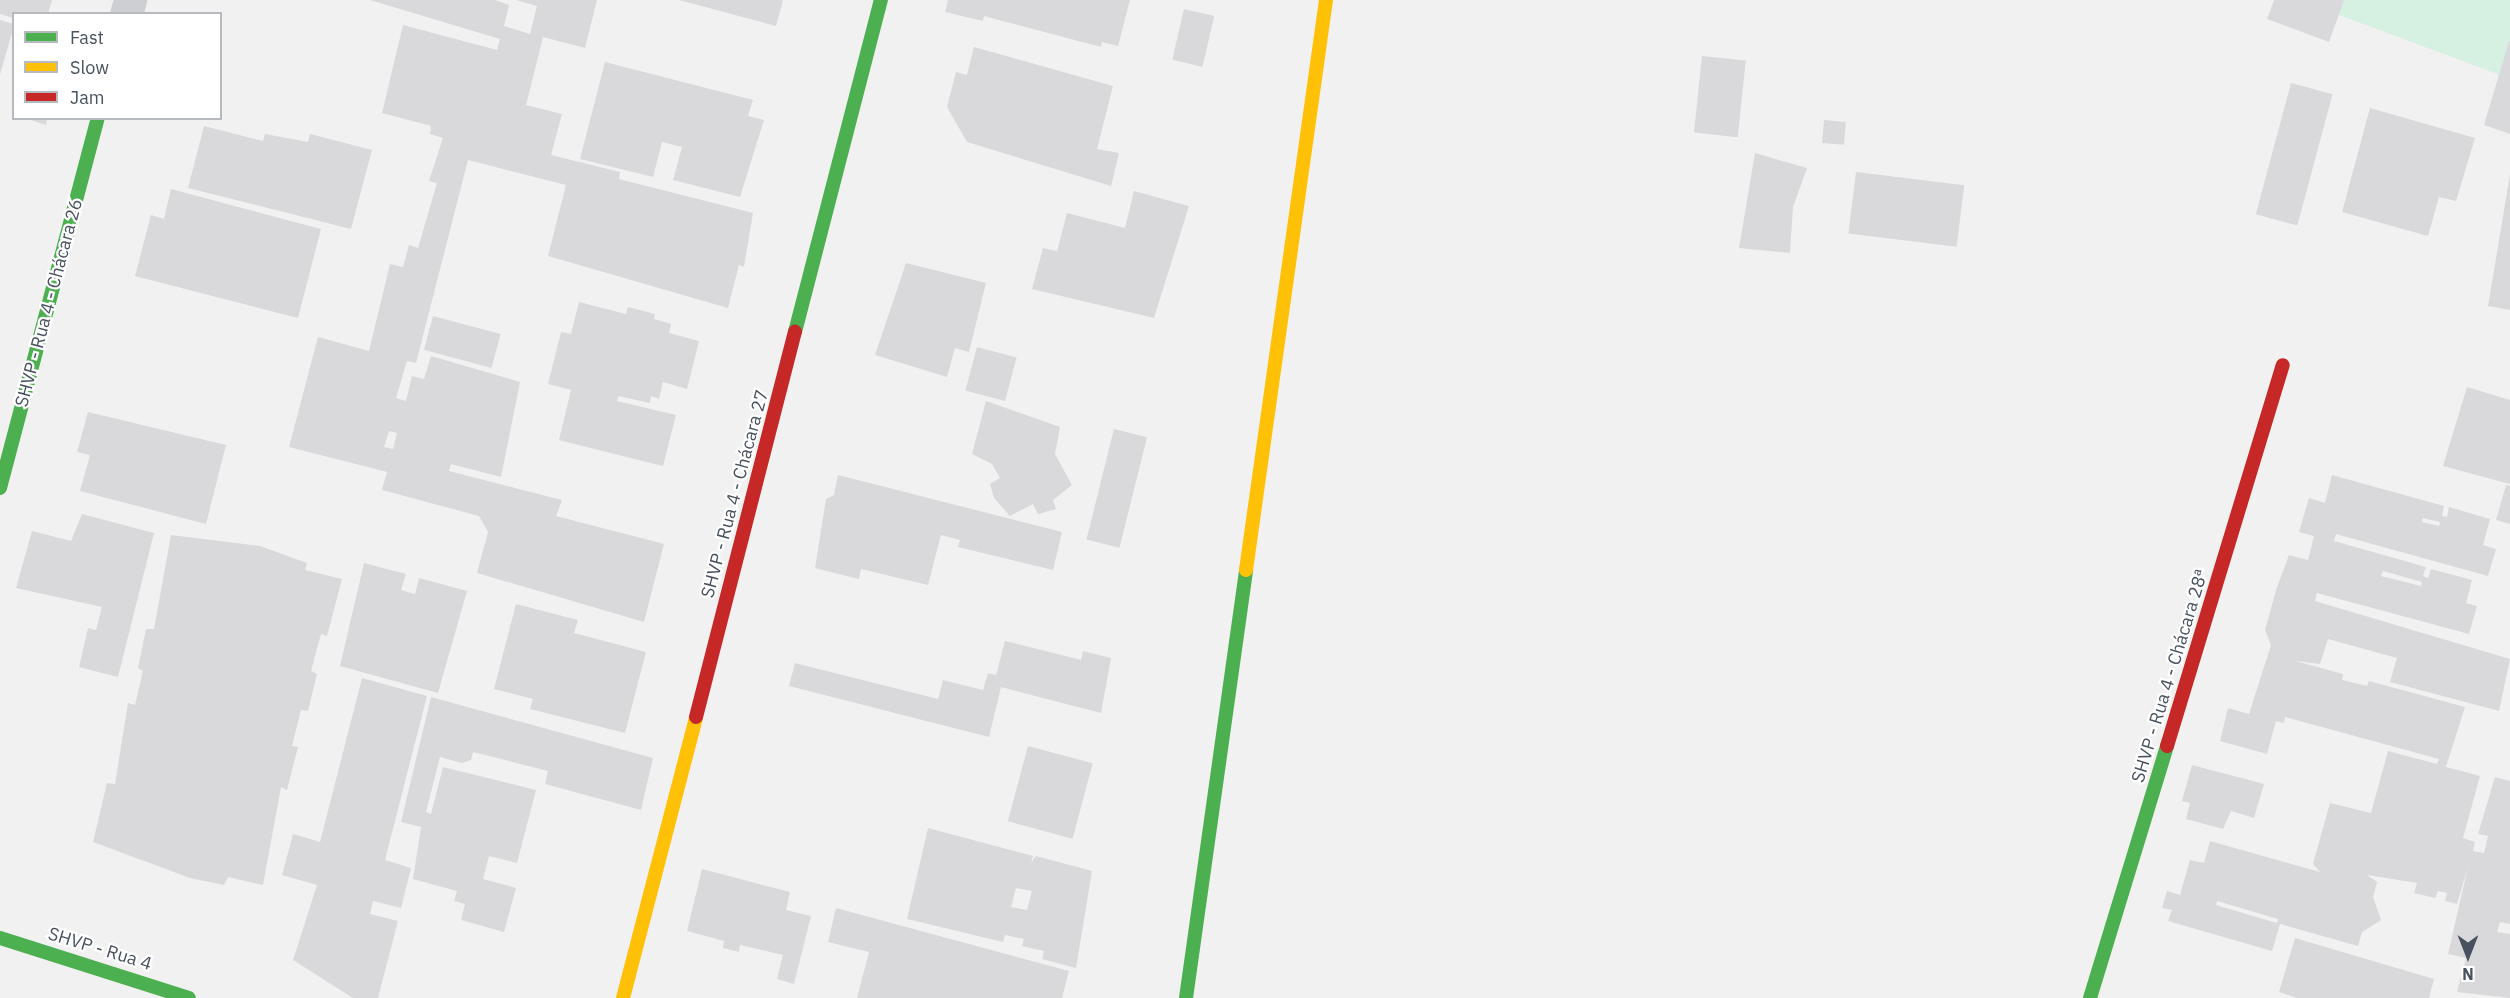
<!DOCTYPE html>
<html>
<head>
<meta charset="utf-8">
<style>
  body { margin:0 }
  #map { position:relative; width:2510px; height:998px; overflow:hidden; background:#f2f1f1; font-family:"IBM Plex Sans",sans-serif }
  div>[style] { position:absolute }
  .green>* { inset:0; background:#d6f0e2 }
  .building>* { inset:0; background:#d9d9db; transform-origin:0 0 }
  .street>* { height:33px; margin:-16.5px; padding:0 16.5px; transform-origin:16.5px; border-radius:16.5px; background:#cdcfd2 }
  .fast>* { height:14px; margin:-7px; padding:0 7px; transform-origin:7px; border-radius:7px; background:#4caf50 }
  .slow>* { height:14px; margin:-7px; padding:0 7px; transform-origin:7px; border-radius:7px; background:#ffc107 }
  .jam>* { height:14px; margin:-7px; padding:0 7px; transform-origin:7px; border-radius:7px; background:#c62828 }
  span { translate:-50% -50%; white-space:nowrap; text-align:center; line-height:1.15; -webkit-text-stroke:4.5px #fff; paint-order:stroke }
  .street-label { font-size:18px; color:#48525e }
  .legend { position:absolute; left:12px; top:12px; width:210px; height:108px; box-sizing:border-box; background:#fff; border:2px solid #b6babf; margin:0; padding:8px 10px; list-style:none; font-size:18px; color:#48525e }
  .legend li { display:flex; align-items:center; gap:12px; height:30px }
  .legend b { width:30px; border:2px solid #b6babf }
  .north { position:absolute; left:2438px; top:926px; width:60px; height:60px; -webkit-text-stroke:4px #fff; paint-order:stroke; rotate:180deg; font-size:16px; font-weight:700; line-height:24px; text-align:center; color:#48525e }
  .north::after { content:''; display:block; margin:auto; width:21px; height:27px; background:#48525e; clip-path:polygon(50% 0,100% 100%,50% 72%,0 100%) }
</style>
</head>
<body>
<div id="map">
  <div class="green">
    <div style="clip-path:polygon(2299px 0,2510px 0,2510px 72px,2500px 75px)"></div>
  </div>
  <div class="building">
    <div style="clip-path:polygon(0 0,52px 0,48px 14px,14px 14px,14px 18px,0 14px)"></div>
    <div style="clip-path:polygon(evenodd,370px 0,495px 0,509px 5px,504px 26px,530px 34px,537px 6px,516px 0,597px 0,585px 48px,543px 37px,526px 105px,562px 114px,551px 155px,620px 172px,619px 179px,753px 213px,744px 267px,739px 265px,728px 308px,548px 256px,566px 185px,468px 160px,416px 363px,407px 361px,396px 398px,406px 401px,412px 376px,424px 379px,431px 356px,520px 382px,501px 477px,451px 464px,449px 471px,562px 500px,556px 516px,664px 544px,644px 622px,477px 573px,488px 532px,479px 516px,382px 490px,387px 472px,289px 447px,318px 337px,369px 351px,390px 264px,403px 267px,409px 245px,418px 248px,437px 183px,429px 181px,443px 138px,430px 134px,431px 126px,382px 113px,403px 25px,497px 50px,500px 39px,370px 0,389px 431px,397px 433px,393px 449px,384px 447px,389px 431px)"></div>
    <div style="clip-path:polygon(679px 0,783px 0,776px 26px)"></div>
    <div style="clip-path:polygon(948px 0,1130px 0,1118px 46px,1102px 42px,1101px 47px,984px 16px,983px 21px,945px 12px)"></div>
    <div style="clip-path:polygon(2274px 0,2344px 0,2329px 42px,2267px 19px)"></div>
    <div style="left:1184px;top:9px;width:31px;height:52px;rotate:13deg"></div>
    <div style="left:0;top:20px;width:15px;height:92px;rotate:16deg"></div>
    <div style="clip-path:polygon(2509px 41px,2510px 41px,2510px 134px,2484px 125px)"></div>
    <div style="clip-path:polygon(974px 47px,1113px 86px,1097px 149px,1119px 153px,1111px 186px,967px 142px,947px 107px,956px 72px,967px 75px)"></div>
    <div style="left:1702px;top:56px;width:44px;height:77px;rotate:6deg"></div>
    <div style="clip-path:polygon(605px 62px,753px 100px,748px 116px,764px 120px,740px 197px,673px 180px,682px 147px,662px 142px,653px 177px,580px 159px)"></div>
    <div style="left:2291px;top:83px;width:43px;height:136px;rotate:15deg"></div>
    <div style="clip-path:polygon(2370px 108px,2475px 138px,2456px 201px,2439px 197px,2428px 236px,2342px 212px)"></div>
    <div style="clip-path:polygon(25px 118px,47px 118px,46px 125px)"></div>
    <div style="left:1824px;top:120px;width:22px;height:23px;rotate:5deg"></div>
    <div style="clip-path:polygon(204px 126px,263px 141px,265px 134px,308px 142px,310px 134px,372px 150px,351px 229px,188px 188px)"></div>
    <div style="clip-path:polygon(1755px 153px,1807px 168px,1793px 207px,1790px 253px,1739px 248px)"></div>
    <div style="left:1856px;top:172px;width:109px;height:62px;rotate:7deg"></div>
    <div style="clip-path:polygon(2510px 174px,2510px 310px,2488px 306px)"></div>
    <div style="clip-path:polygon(171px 189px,321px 229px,298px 318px,135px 276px,151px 215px,164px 219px)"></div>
    <div style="clip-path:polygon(1134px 191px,1189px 206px,1154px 318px,1032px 289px,1043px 248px,1057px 251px,1067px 213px,1125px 228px)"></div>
    <div style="clip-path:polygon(906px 263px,986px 283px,969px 352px,955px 348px,947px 377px,875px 355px)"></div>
    <div style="clip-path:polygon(579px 302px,626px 314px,628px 307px,655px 314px,654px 319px,671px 324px,669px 333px,699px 341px,687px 389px,663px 382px,659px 399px,651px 396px,650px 403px,618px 396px,617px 401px,676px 415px,663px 466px,559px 440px,571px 390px,548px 384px,561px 332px,571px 334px)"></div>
    <div style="left:433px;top:316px;width:70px;height:35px;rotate:15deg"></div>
    <div style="left:977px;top:347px;width:41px;height:45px;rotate:15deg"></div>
    <div style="clip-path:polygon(2467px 387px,2510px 400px,2510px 484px,2443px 466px)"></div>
    <div style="clip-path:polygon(986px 401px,1060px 427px,1055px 454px,1072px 485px,1053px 500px,1056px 509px,1038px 514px,1033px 504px,1010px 516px,994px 498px,990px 484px,1000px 478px,992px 464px,972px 454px)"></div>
    <div style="clip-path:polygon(88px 412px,226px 445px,206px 524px,80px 491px,90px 455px,77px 452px)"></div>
    <div style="left:1114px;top:429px;width:34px;height:114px;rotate:14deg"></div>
    <div style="clip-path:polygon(838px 475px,1062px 532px,1053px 570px,958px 547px,960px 540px,941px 535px,928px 585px,861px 569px,859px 579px,815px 568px,826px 499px,834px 495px)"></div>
    <div style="clip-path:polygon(evenodd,2332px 475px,2444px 506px,2442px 516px,2447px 517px,2449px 507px,2490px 519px,2483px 545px,2496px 549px,2488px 576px,2336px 534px,2334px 541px,2426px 567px,2423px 576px,2428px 578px,2431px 569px,2472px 580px,2466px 603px,2477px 606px,2469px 634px,2317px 593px,2315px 601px,2510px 659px,2499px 711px,2390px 682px,2397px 658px,2328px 639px,2320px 664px,2295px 661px,2343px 674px,2342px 680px,2367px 686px,2369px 681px,2465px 707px,2446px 767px,2480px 776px,2463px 838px,2475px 842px,2473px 851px,2484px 853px,2488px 836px,2478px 834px,2495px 777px,2510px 781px,2510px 924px,2500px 922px,2497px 932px,2510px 934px,2510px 998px,2457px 992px,2466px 958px,2448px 954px,2468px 867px,2457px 904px,2445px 901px,2447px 893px,2438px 891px,2435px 898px,2414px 893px,2417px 883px,2367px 875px,2377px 882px,2373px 897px,2381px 920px,2362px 932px,2358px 946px,2280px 924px,2272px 951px,2168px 921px,2172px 910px,2162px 908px,2167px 891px,2180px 895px,2190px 860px,2204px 863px,2210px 841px,2320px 872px,2313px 864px,2330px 803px,2371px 813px,2388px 751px,2437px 764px,2439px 759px,2285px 717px,2284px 723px,2276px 721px,2267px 754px,2220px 741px,2228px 708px,2249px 714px,2271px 645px,2265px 630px,2276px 590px,2289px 555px,2308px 560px,2314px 536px,2299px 532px,2309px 498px,2325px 503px,2332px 475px,2423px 518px,2440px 522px,2439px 526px,2422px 522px,2423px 518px,2332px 475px,2383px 571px,2422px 582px,2421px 586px,2381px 576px,2383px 571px,2332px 475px,2217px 901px,2278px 919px,2277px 923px,2216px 905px,2217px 901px)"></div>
    <div style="clip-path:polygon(2506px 485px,2510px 486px,2510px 524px,2496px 520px)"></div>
    <div style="clip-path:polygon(82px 514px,154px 533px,118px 677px,79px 667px,88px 628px,96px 630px,102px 607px,16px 588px,32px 531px,71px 541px)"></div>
    <div style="clip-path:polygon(171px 535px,260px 546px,307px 563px,305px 570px,342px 579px,327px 636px,321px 634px,311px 671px,317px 674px,308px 711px,301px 710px,292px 746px,298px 747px,287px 790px,281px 787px,263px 885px,228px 877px,224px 885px,190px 878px,93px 842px,107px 783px,115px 784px,128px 703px,135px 705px,143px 671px,138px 668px,146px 629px,154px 629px)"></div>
    <div style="clip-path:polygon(364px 563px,406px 574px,401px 590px,415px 594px,419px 578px,467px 591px,438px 693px,340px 666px)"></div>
    <div style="clip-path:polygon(516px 604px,578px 620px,574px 633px,646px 652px,625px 733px,530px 709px,533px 699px,494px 689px)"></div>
    <div style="clip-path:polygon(1005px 641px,1081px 660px,1083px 651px,1111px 658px,1101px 713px,1001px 687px,989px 737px,789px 686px,795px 663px,938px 699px,943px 680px,983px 690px,988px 673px,996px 675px)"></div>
    <div style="clip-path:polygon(362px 678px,427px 696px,385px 860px,411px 868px,401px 908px,373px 901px,370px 914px,398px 921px,378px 998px,353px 998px,293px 960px,317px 885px,282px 875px,293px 834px,320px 842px)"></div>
    <div style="clip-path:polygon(431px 697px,653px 758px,641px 810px,545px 784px,548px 771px,473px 752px,471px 760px,462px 763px,440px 757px,426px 812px,431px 814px,443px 767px,536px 790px,517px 863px,489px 856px,483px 879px,516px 888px,504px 932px,461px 920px,465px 904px,454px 901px,457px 891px,413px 879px,421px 827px,401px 822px)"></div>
    <div style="left:1028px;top:746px;width:67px;height:78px;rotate:15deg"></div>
    <div style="clip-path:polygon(2192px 765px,2264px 784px,2254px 818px,2231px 811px,2223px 829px,2186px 819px,2190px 803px,2182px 801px)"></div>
    <div style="clip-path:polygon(evenodd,928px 828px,1033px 856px,1031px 863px,1036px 856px,1092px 871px,1076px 968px,1042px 959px,1044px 951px,1022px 946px,1024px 939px,1005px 935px,1003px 942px,907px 919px,928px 828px,1016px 888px,1032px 891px,1027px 910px,1011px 907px,1016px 888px)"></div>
    <div style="clip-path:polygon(702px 869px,790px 892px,786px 910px,811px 916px,794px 984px,777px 979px,783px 955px,740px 945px,739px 952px,723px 948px,724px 941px,687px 931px)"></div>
    <div style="clip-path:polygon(836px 908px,1069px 971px,1062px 998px,857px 998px,869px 952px,828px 942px)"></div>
    <div style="clip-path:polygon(2295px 938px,2434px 979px,2429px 998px,2297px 998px,2279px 992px)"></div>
  </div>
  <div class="street">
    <div style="left:126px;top:14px;width:15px;rotate:-74deg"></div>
  </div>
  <div class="fast">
    <div style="left:795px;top:332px;width:343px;rotate:-75.5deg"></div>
    <div style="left:0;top:488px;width:383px;rotate:-75.2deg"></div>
    <div style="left:0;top:938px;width:198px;rotate:17.6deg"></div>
    <div style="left:1186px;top:998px;width:432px;rotate:-82deg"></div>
    <div style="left:2090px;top:998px;width:264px;rotate:-73deg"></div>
  </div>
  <div class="slow">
    <div style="left:1246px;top:570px;width:576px;rotate:-82.01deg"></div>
    <div style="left:623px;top:998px;width:290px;rotate:-75.4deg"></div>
  </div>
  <div class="jam">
    <div style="left:696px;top:717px;width:398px;rotate:-75.6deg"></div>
    <div style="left:2167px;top:746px;width:398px;rotate:-73.1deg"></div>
  </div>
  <div class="street-label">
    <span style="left:49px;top:303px;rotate:-75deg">SHVP - Rua 4 - Chácara 26</span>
    <span style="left:735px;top:494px;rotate:-75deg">SHVP - Rua 4 - Chácara 27</span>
    <span style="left:2170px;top:676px;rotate:-73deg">SHVP - Rua 4 - Chácara 28ª</span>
    <span style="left:100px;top:949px;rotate:17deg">SHVP - Rua 4</span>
  </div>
  <ul class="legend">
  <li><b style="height:8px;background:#4caf50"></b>Fast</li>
  <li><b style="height:8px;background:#ffc107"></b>Slow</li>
  <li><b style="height:8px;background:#c62828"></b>Jam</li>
  </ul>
  <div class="north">N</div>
</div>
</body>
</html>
